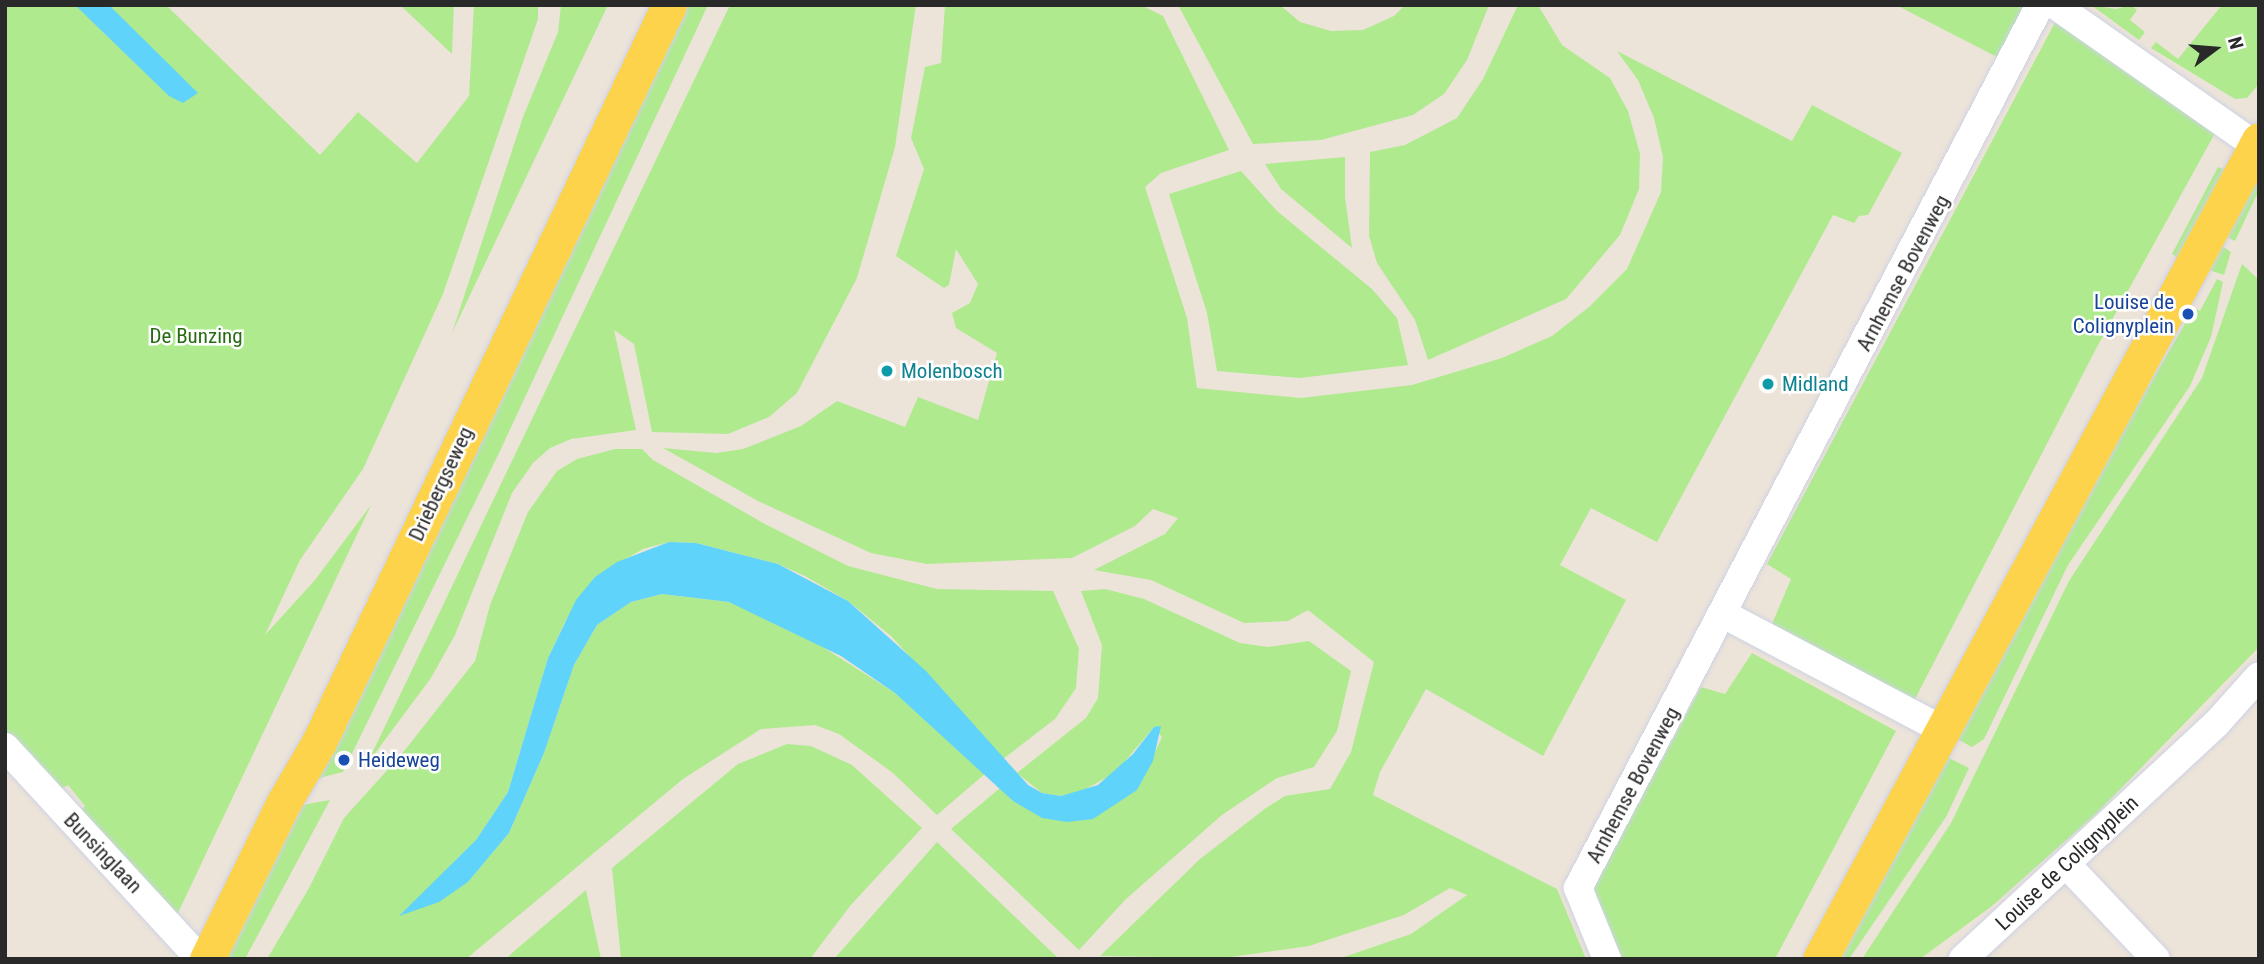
<!DOCTYPE html>
<html>
<head>
<meta charset="utf-8">
<style>
  body { margin:0 }
  #map { position:relative; width:2264px; height:964px; overflow:hidden; background:#ede4d9; font-family:"Roboto Condensed",sans-serif }
  div>[style] { position:absolute }
  .green>* { inset:0; background:#afea8f }
  .water>* { inset:0; background:#60d3fa }
  .roads { filter:drop-shadow(0 0 2px #ced2e4) drop-shadow(0 0 2px #ced2e4) }
  .minor>* { height:28px; margin:-14px; padding:0 14px; transform-origin:14px; border-radius:14px; background:#fff }
  .major>* { height:35px; margin:-17.5px; padding:0 17.5px; transform-origin:17.5px; border-radius:17.5px; background:#fed34c }
  .dots>* { width:19px; height:19px; translate:-50% -50%; box-sizing:border-box; border:4px solid #fff; border-radius:50% }
  span { translate:-50% -50%; white-space:nowrap; text-align:center; line-height:1.15; -webkit-text-stroke:5px #fff; paint-order:stroke }
  .street-label { font-size:21px; color:#292929 }
  .transit-label { font-size:21px; color:#164399 }
  .right { translate:-100% -50%; text-align:right }
  .left { translate:0 -50%; text-align:left }
  .park-label { font-size:21px; color:#266c12 }
  .culture-label { font-size:21px; color:#0d838f }
  .frame { position:absolute; inset:0; border:7px solid #292929; pointer-events:none }
  .north { position:absolute; left:2180px; top:14px; width:70px; height:70px; -webkit-text-stroke:5px #fff; paint-order:stroke; rotate:74deg; font-size:19px; font-weight:700; line-height:28px; text-align:center; color:#292929 }
  .north::after { content:''; display:block; margin:auto; width:24px; height:32px; background:#292929; clip-path:polygon(50% 0,100% 100%,50% 72%,0 100%) }
</style>
</head>
<body>
<div id="map">
  <div class="green">
    <div style="clip-path:polygon(5px 5px,166px 5px,320px 155px,358px 112px,417px 163px,469px 96px,474px 5px,538px 5px,538px 19px,443px 294px,363px 469px,300px 560px,265px 635px,315px 580px,371px 505px,177px 915px,80px 811px,85px 806px,68px 785px,61px 789px,5px 731px)"></div>
    <div style="clip-path:polygon(400px 5px,454px 5px,452px 54px)"></div>
    <div style="clip-path:polygon(561px 5px,608px 5px,452px 333px,523px 117px,558px 32px)"></div>
    <div style="clip-path:polygon(689px 5px,708px 5px,499px 453px,343px 772px,315px 779px)"></div>
    <div style="clip-path:polygon(730px 5px,916px 5px,895px 147px,857px 278px,797px 393px,769px 417px,728px 434px,652px 432px,634px 344px,614px 330px,636px 430px,571px 439px,550px 448px,533px 463px,512px 493px,455px 635px,431px 678px,367px 764px)"></div>
    <div style="clip-path:polygon(945px 5px,1141px 5px,1163px 16px,1229px 150px,1161px 173px,1145px 187px,1187px 318px,1197px 388px,1301px 398px,1412px 385px,1502px 358px,1552px 336px,1589px 307px,1627px 269px,1661px 192px,1663px 157px,1654px 118px,1638px 80px,1617px 51px,1792px 141px,1812px 105px,1902px 153px,1868px 215px,1859px 216px,1854px 223px,1833px 215px,1657px 542px,1591px 508px,1560px 565px,1626px 600px,1543px 756px,1426px 689px,1380px 772px,1373px 795px,1557px 889px,1586px 959px,1338px 959px,1411px 934px,1467px 895px,1450px 888px,1404px 915px,1309px 946px,1223px 958px,1100px 956px,1200px 859px,1266px 808px,1285px 796px,1330px 789px,1351px 752px,1374px 662px,1308px 610px,1288px 621px,1244px 623px,1151px 580px,1094px 570px,1165px 534px,1178px 518px,1153px 509px,1135px 526px,1072px 558px,927px 564px,871px 553px,758px 501px,663px 448px,716px 453px,743px 449px,801px 426px,837px 401px,905px 427px,918px 397px,978px 420px,997px 353px,956px 328px,952px 313px,970px 303px,978px 284px,956px 249px,949px 285px,944px 288px,896px 256px,924px 169px,911px 138px,925px 67px,941px 63px)"></div>
    <div style="clip-path:polygon(1178px 5px,1280px 5px,1300px 22px,1331px 31px,1363px 30px,1394px 16px,1405px 5px,1489px 5px,1467px 60px,1444px 94px,1413px 115px,1321px 140px,1253px 144px)"></div>
    <div style="clip-path:polygon(1518px 5px,1538px 5px,1562px 45px,1610px 78px,1628px 111px,1640px 154px,1639px 189px,1620px 235px,1566px 299px,1428px 360px,1415px 320px,1377px 263px,1369px 236px,1370px 152px,1405px 145px,1457px 118px,1483px 79px)"></div>
    <div style="clip-path:polygon(1896px 5px,2026px 5px,1999px 58px)"></div>
    <div style="clip-path:polygon(2091px 5px,2116px 9px,2131px 5px,2137px 10px,2130px 20px,2145px 32px,2139px 40px)"></div>
    <div style="clip-path:polygon(2222px 5px,2259px 5px,2259px 84px,2247px 98px,2235px 99px,2151px 48px,2156px 42px,2178px 59px)"></div>
    <div style="clip-path:polygon(2059px 15px,2219px 126px,2097px 347px,1914px 701px,1772px 624px,1791px 579px,1767px 564px)"></div>
    <div style="clip-path:polygon(1345px 157px,1345px 197px,1352px 248px,1281px 189px,1265px 164px)"></div>
    <div style="clip-path:polygon(2218px 167px,2226px 170px,2178px 258px,2172px 254px)"></div>
    <div style="clip-path:polygon(2259px 170px,2259px 190px,2235px 241px,2223px 235px)"></div>
    <div style="clip-path:polygon(1241px 171px,1277px 211px,1372px 289px,1397px 318px,1408px 365px,1300px 378px,1217px 371px,1207px 313px,1169px 194px)"></div>
    <div style="clip-path:polygon(2219px 244px,2231px 252px,2224px 275px,2206px 269px)"></div>
    <div style="clip-path:polygon(2242px 264px,2259px 280px,2259px 647px,2097px 813px,1992px 906px,1920px 959px,1862px 959px,1951px 823px,2069px 581px,2202px 378px)"></div>
    <div style="clip-path:polygon(2217px 279px,2223px 282px,2211px 337px,2190px 386px,2068px 565px,1984px 739px,1972px 747px,1957px 739px,2130px 418px,2194px 308px,2200px 311px)"></div>
    <div style="clip-path:polygon(615px 449px,642px 449px,653px 460px,765px 524px,848px 566px,937px 589px,1053px 591px,1079px 649px,1076px 688px,1055px 719px,1003px 759px,891px 636px,848px 601px,805px 576px,778px 564px,696px 543px,669px 542px,643px 549px,595px 577px,565px 622px,548px 658px,508px 792px,476px 840px,402px 915px,468px 882px,509px 833px,544px 753px,574px 665px,597px 625px,631px 602px,662px 594px,729px 602px,796px 630px,895px 693px,986px 773px,937px 815px,893px 773px,839px 734px,815px 725px,761px 729px,683px 779px,466px 959px,267px 959px,309px 888px,344px 818px,401px 755px,475px 661px,490px 605px,528px 512px,557px 471px,577px 459px)"></div>
    <div style="clip-path:polygon(1105px 589px,1144px 599px,1240px 643px,1268px 647px,1309px 641px,1351px 671px,1337px 731px,1314px 767px,1277px 778px,1222px 815px,1126px 899px,1079px 950px,951px 829px,1000px 788px,1013px 801px,1137px 790px,1162px 737px,1154px 727px,1115px 773px,1080px 792px,1061px 796px,1042px 793px,1017px 773px,1086px 718px,1098px 698px,1102px 645px,1081px 591px)"></div>
    <div style="clip-path:polygon(1752px 653px,1896px 731px,1775px 959px,1622px 959px,1592px 889px,1701px 687px,1725px 694px)"></div>
    <div style="clip-path:polygon(787px 744px,811px 746px,852px 765px,922px 828px,850px 906px,810px 959px,621px 959px,612px 868px,738px 764px)"></div>
    <div style="clip-path:polygon(1947px 757px,1969px 768px,1946px 817px,1849px 959px,1841px 959px)"></div>
    <div style="clip-path:polygon(330px 800px,245px 959px,227px 959px,302px 805px)"></div>
    <div style="clip-path:polygon(937px 842px,1059px 959px,834px 959px)"></div>
    <div style="clip-path:polygon(586px 890px,601px 959px,506px 959px,512px 953px)"></div>
  </div>
  <div class="water">
    <div style="clip-path:polygon(75px 5px,109px 5px,198px 93px,183px 103px,169px 96px)"></div>
    <div style="clip-path:polygon(669px 542px,696px 543px,778px 564px,848px 601px,926px 671px,1028px 785px,1042px 793px,1061px 796px,1098px 785px,1133px 754px,1154px 727px,1161px 726px,1153px 761px,1137px 790px,1093px 819px,1067px 822px,1042px 818px,1013px 801px,895px 693px,841px 656px,729px 602px,662px 594px,631px 602px,597px 625px,574px 665px,544px 753px,509px 833px,468px 882px,439px 902px,399px 916px,476px 840px,508px 792px,548px 658px,576px 600px,595px 577px,617px 562px)"></div>
  </div>
  <div class="roads">
    <div class="minor">
      <div style="left:2055px;top:5px;width:244px;rotate:35deg"></div>
      <div style="left:1723px;top:614px;width:249px;rotate:27.8deg"></div>
      <div style="left:5px;top:747px;width:288px;rotate:47.4deg"></div>
      <div style="left:2067px;top:865px;width:129px;rotate:46.6deg"></div>
      <div style="left:1607px;top:959px;width:77px;rotate:-112.2deg"></div>
      <div style="left:1578px;top:888px;width:997px;rotate:-62.38deg"></div>
      <div style="left:1963px;top:959px;width:345px;rotate:-42.9deg"></div>
      <div style="left:2216px;top:724px;width:64px;rotate:-48.1deg"></div>
    </div>
    <div class="major">
      <div style="left:207px;top:959px;width:175px;rotate:-63.9deg"></div>
      <div style="left:284px;top:802px;width:69px;rotate:-59.7deg"></div>
      <div style="left:319px;top:742px;width:816px;rotate:-64.6deg"></div>
      <div style="left:1820px;top:959px;width:929px;rotate:-61.81deg"></div>
    </div>
  </div>
  <div class="dots">
    <div style="left:2188px;top:314px;background:#1a4fb4"></div>
    <div style="left:887px;top:371px;background:#0f9aa8"></div>
    <div style="left:1768px;top:384px;background:#0f9aa8"></div>
    <div style="left:344px;top:760px;background:#1a4fb4"></div>
  </div>
  <div class="street-label">
    <span style="left:1903px;top:273px;rotate:-62deg">Arnhemse Bovenweg</span>
    <span style="left:441px;top:484px;rotate:-65deg">Driebergseweg</span>
    <span style="left:1633px;top:785px;rotate:-62deg">Arnhemse Bovenweg</span>
    <span style="left:103px;top:853px;rotate:46deg">Bunsinglaan</span>
    <span style="left:2067px;top:863px;rotate:-43deg">Louise de Colignyplein</span>
  </div>
  <div class="transit-label">
    <span class="right" style="left:2174px;top:314px">Louise de<br>Colignyplein</span>
    <span class="left" style="left:358px;top:760px">Heideweg</span>
  </div>
  <div class="park-label">
    <span style="left:196px;top:336px">De Bunzing</span>
  </div>
  <div class="culture-label">
    <span class="left" style="left:901px;top:371px">Molenbosch</span>
    <span class="left" style="left:1782px;top:384px">Midland</span>
  </div>
  <div class="frame"></div>
  <div class="north">N</div>
</div>
</body>
</html>
